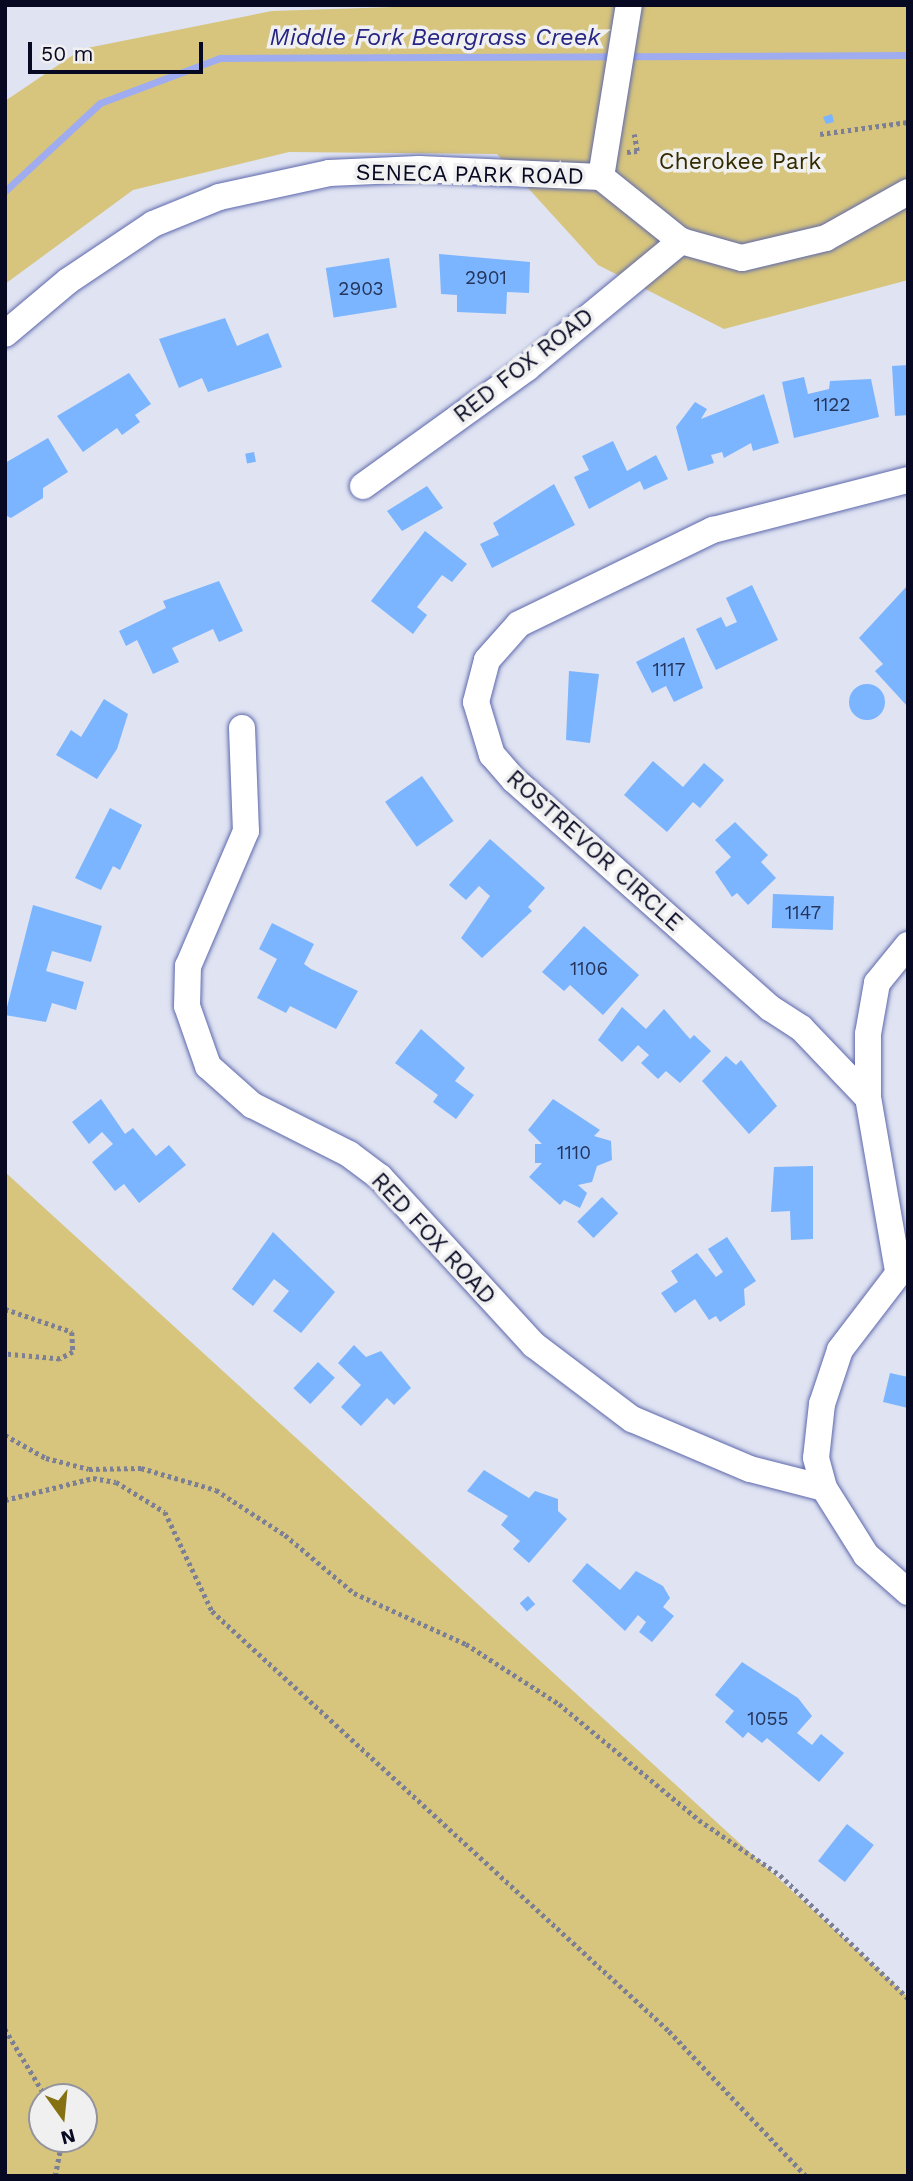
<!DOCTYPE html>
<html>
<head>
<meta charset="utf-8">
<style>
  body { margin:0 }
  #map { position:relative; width:913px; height:2181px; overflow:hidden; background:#dfe3f2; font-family:"Work Sans",sans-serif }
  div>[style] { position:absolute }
  .green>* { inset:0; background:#d7c57d }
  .stream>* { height:7px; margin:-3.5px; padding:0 3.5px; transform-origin:3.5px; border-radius:3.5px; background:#a0acf0 }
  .building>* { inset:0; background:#7bb4ff; transform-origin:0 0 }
  .round { border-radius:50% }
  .path>* { height:4.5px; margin-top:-2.25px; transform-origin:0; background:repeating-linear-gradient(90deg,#7d8094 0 3.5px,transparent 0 7px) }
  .roads { filter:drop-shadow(0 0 2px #5d68ac) drop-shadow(0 0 2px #5d68ac) }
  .minor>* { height:26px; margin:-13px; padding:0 13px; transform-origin:13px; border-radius:13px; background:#fff }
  span { translate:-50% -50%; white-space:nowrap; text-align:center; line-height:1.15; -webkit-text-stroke:7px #f0f0f0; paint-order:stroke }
  .number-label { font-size:19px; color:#24345a }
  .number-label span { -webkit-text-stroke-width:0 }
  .park-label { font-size:23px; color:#342a00 }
  .street-label { font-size:23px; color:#070923 }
  .water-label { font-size:24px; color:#272584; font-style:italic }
  .frame { position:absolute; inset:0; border:7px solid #070923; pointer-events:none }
  .north { position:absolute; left:28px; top:2083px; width:70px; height:70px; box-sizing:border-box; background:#f0f0f0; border:2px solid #93949e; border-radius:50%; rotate:165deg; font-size:19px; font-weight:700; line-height:28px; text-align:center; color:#070923 }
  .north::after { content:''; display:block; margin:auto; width:24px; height:32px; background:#857111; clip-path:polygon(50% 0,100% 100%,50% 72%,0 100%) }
  .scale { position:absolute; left:28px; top:42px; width:175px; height:32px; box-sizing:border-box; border:4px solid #070923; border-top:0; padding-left:9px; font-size:21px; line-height:24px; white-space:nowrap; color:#070923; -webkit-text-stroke:5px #f0f0f0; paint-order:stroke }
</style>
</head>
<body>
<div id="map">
  <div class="green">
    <div style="clip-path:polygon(456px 5px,908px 5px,908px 280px,724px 329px,598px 265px,497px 154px,289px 152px,133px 190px,5px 284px,5px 101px,82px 49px,272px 11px)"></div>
    <div style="clip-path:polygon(evenodd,5px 1172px,908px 1997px,908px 2176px,5px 2176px,5px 1172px,84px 2097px,84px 2139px,42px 2139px,42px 2097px,84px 2097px)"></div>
  </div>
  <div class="stream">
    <div style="left:5px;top:191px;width:129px;rotate:-42.8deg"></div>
    <div style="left:100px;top:103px;width:128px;rotate:-20.6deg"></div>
    <div style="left:220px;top:58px;width:688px;rotate:-0.25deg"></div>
  </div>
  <div class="building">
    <div style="clip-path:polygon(832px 114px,834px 122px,826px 124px,823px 117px)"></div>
    <div style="clip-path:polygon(439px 254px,530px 262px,529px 293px,507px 292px,506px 314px,457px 312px,457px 295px,441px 294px)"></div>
    <div style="left:389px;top:258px;width:50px;height:64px;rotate:81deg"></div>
    <div style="clip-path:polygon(225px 318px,237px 346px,268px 333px,282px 367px,208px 392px,202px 378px,179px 388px,159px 339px)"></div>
    <div style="clip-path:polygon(908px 365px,908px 415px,895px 416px,892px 366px)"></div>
    <div style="clip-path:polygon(129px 373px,151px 404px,135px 415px,140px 422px,122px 435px,117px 428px,83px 452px,57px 416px)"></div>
    <div style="clip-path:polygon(804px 377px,808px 394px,829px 389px,830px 381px,871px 379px,879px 417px,794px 438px,782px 382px)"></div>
    <div style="clip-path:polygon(764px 394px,779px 443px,753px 451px,751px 443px,724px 458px,722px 452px,711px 455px,714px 463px,688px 471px,676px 427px,695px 402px,707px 409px,701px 419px)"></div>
    <div style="clip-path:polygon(48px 438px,68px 472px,43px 488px,43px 498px,11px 518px,5px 515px,5px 463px)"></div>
    <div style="clip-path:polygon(613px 441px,627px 471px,656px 455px,668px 479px,644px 490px,640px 481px,589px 509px,574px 477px,589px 470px,582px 456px)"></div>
    <div style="left:254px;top:452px;width:10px;height:9px;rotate:79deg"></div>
    <div style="clip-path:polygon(554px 484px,575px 525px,492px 568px,480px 544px,499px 535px,493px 523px)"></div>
    <div style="clip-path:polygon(427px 486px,443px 508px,402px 531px,387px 511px)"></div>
    <div style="clip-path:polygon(425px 531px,467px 564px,452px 582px,442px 575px,417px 607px,427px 615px,413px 634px,371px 601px)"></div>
    <div style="clip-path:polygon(219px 581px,243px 631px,219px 642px,213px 629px,172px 648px,179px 662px,153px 674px,137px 640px,126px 646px,119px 631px,166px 608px,163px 601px)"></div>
    <div style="clip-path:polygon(752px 585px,778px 640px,716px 670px,696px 629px,721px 617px,726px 627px,737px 622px,726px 598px)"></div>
    <div style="clip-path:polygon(908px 585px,908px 707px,875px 671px,883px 664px,859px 638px)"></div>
    <div style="clip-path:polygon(684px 637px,703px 688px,674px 702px,666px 686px,652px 693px,636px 662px)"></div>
    <div style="clip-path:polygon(569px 671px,599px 674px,590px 743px,566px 740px)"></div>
    <div class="round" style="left:849px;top:684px;width:36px;height:36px"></div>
    <div style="clip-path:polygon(104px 699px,128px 714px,117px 749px,97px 779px,56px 755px,71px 730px,81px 737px)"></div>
    <div style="clip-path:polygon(653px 761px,683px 787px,704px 763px,724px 780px,700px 808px,693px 802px,667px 832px,624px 795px)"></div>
    <div style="left:422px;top:776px;width:55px;height:45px;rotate:55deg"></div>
    <div style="clip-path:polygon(110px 808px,142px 825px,120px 870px,113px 866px,101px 890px,75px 878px)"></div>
    <div style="clip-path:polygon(735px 822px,768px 855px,761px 862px,776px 878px,748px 905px,737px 893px,732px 897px,715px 872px,731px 857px,715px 840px)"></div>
    <div style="clip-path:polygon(490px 839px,545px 888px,528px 907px,532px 911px,482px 958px,461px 938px,490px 896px,479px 886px,466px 900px,449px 885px)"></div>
    <div style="left:773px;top:894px;width:61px;height:34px;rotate:2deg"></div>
    <div style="clip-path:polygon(33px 905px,102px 926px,91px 962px,52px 951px,46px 971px,84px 982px,76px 1010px,52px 1003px,46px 1022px,5px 1015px)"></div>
    <div style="clip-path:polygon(272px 923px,314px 944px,304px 964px,311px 969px,358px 991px,336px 1029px,290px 1006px,286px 1013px,257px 998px,277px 959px,259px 949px)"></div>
    <div style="clip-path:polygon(584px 926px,639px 975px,603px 1015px,570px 985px,564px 991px,542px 972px)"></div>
    <div style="clip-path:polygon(622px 1007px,646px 1029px,664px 1009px,690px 1039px,694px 1035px,711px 1051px,680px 1083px,666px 1071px,658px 1079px,641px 1063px,649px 1055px,638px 1045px,622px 1062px,598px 1040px)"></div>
    <div style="clip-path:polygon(421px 1029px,465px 1068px,455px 1081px,474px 1095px,456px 1119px,433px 1102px,438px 1095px,395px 1063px)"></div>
    <div style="clip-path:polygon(726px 1056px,736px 1065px,741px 1060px,777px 1106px,749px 1134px,702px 1081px)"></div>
    <div style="clip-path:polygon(101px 1099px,125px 1134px,133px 1128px,156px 1156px,169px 1145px,186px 1165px,139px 1203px,124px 1184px,115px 1191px,92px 1162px,113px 1144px,102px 1132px,89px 1144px,72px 1122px)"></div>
    <div style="clip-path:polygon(553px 1099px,600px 1130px,594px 1136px,611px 1141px,612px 1160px,597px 1166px,592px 1182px,578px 1185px,587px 1193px,580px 1208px,564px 1200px,560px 1205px,529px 1177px,542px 1163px,535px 1163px,535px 1144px,542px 1144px,528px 1130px)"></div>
    <div style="clip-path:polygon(813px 1166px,813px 1239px,791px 1240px,790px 1211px,771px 1212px,774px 1167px)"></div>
    <div style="left:602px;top:1197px;width:23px;height:35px;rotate:45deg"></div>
    <div style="clip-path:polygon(273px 1232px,335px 1292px,301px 1333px,273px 1311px,289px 1291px,274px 1279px,253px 1306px,232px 1289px)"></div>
    <div style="clip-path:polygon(727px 1237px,756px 1281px,744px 1289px,745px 1305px,720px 1322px,716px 1316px,709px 1320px,695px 1299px,675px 1313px,661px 1293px,678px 1282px,671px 1271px,697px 1253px,716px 1277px,723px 1272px,708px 1249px)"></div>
    <div style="clip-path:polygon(354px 1345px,366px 1357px,381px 1351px,411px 1388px,394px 1405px,387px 1398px,361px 1426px,341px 1407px,361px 1385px,338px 1363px)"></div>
    <div style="left:318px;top:1362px;width:23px;height:36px;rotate:43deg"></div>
    <div style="clip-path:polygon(890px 1373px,908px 1377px,908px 1408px,883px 1402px)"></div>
    <div style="clip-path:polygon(484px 1470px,529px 1498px,535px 1491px,558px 1499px,558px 1511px,567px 1519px,529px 1563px,513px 1549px,520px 1541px,501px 1525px,508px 1516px,467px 1491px)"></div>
    <div style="clip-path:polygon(587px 1563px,620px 1590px,636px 1571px,663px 1586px,670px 1598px,663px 1607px,674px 1616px,652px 1642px,639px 1632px,646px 1622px,638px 1615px,625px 1631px,572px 1581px)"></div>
    <div style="left:528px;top:1596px;width:11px;height:11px;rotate:49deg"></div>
    <div style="clip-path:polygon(742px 1662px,798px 1698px,812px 1716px,797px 1733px,812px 1745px,821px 1734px,844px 1753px,819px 1782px,767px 1738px,762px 1743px,748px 1732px,743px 1738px,725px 1722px,734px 1711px,715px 1695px)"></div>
    <div style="left:847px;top:1824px;width:34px;height:47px;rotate:38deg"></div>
  </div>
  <div class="path">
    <div style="left:820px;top:134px;width:89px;rotate:-7.8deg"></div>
    <div style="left:627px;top:152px;width:10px;rotate:-6deg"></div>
    <div style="left:637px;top:151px;width:17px;rotate:-100deg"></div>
    <div style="left:5px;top:1309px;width:71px;rotate:18.9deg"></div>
    <div style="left:72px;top:1332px;width:20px;rotate:87deg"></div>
    <div style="left:73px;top:1352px;width:15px;rotate:152deg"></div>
    <div style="left:60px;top:1359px;width:55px;rotate:-174.8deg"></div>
    <div style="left:5px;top:1435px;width:47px;rotate:29.3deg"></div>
    <div style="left:46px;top:1458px;width:44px;rotate:14.3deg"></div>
    <div style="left:89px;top:1469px;width:52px;rotate:-1.1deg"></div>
    <div style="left:141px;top:1468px;width:78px;rotate:16.3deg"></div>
    <div style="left:216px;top:1490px;width:82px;rotate:33.1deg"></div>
    <div style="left:285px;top:1535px;width:90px;rotate:40deg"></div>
    <div style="left:354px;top:1593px;width:123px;rotate:24.5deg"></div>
    <div style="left:466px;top:1644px;width:111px;rotate:32.8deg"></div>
    <div style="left:559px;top:1704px;width:182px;rotate:39.6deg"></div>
    <div style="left:699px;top:1820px;width:98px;rotate:34.2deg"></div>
    <div style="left:780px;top:1875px;width:178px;rotate:43.9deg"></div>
    <div style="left:5px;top:1500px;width:91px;rotate:-14deg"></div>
    <div style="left:93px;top:1478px;width:23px;rotate:10deg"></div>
    <div style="left:116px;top:1482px;width:57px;rotate:31.5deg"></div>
    <div style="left:165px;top:1512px;width:110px;rotate:64.6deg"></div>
    <div style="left:212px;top:1611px;width:621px;rotate:42.58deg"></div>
    <div style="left:669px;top:2031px;width:199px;rotate:46.6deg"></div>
    <div style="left:5px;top:2029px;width:79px;rotate:58.9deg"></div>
    <div style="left:55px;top:2176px;width:38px;rotate:-79deg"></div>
  </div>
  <div class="roads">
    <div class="minor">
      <div style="left:601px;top:177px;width:174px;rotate:-80.8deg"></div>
      <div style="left:5px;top:334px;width:82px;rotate:-40.1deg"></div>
      <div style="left:68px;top:281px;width:102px;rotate:-33.8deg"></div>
      <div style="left:153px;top:224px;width:71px;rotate:-22.2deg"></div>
      <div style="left:219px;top:197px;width:113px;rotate:-12.3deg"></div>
      <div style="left:329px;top:173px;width:90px;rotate:-2.5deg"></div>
      <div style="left:419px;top:169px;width:182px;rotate:2.5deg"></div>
      <div style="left:601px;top:177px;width:102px;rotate:38.7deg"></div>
      <div style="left:681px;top:241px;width:63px;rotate:15.6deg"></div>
      <div style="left:742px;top:258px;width:86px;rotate:-13.4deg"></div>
      <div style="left:826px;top:238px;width:94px;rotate:-29.3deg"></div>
      <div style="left:363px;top:486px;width:202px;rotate:-35.7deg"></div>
      <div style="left:527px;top:368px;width:200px;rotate:-39.5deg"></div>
      <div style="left:242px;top:728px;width:103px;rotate:87.8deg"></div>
      <div style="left:246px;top:831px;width:147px;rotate:113.2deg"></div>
      <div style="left:188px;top:966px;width:40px;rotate:91.4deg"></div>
      <div style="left:187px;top:1006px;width:64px;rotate:70.7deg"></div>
      <div style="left:208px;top:1066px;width:59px;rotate:41.6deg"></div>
      <div style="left:252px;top:1105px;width:109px;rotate:26.8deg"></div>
      <div style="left:349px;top:1154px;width:39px;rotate:37deg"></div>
      <div style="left:380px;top:1177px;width:228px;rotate:47.5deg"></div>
      <div style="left:534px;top:1345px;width:123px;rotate:37.1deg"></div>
      <div style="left:632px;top:1419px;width:128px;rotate:23deg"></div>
      <div style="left:750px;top:1469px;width:76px;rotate:14.4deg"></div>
      <div style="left:868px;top:1098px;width:97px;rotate:-133.7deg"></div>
      <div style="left:801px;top:1028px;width:37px;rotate:-147deg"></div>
      <div style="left:770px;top:1008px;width:343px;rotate:-138.3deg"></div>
      <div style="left:514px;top:780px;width:33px;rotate:-131deg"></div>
      <div style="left:492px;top:755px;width:55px;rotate:-106.8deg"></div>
      <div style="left:476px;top:702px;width:43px;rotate:-75.3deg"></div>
      <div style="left:487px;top:660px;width:48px;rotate:-48.4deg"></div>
      <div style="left:519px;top:624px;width:216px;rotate:-25.9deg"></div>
      <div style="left:713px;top:530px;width:201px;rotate:-14.4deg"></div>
      <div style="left:908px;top:1261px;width:112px;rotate:127.4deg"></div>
      <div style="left:840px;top:1350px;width:57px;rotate:108.4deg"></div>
      <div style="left:822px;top:1404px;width:54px;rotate:96.3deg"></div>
      <div style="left:816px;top:1458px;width:31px;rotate:75deg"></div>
      <div style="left:824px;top:1488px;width:79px;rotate:57.9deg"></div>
      <div style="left:866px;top:1555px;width:56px;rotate:41.4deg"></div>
      <div style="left:898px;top:1271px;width:176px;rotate:-99.8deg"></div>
      <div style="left:868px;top:1098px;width:64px;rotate:-90deg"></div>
      <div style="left:868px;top:1034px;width:52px;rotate:-80deg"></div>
      <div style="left:877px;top:983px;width:49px;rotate:-50.8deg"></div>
    </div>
  </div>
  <div class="number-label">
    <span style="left:486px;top:278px">2901</span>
    <span style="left:361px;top:289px">2903</span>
    <span style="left:832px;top:405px">1122</span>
    <span style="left:669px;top:670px">1117</span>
    <span style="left:803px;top:913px">1147</span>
    <span style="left:589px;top:969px">1106</span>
    <span style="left:574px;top:1153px">1110</span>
    <span style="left:768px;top:1719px">1055</span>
  </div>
  <div class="park-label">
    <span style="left:740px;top:162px">Cherokee Park</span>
  </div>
  <div class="street-label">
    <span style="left:470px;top:175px;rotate:1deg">SENECA PARK ROAD</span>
    <span style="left:524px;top:366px;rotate:-38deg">RED FOX ROAD</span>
    <span style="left:594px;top:851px;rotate:42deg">ROSTREVOR CIRCLE</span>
    <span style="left:433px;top:1239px;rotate:47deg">RED FOX ROAD</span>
  </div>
  <div class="water-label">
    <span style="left:435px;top:38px">Middle Fork Beargrass Creek</span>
  </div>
  <div class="frame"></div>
  <div class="north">N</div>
  <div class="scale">50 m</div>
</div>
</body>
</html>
